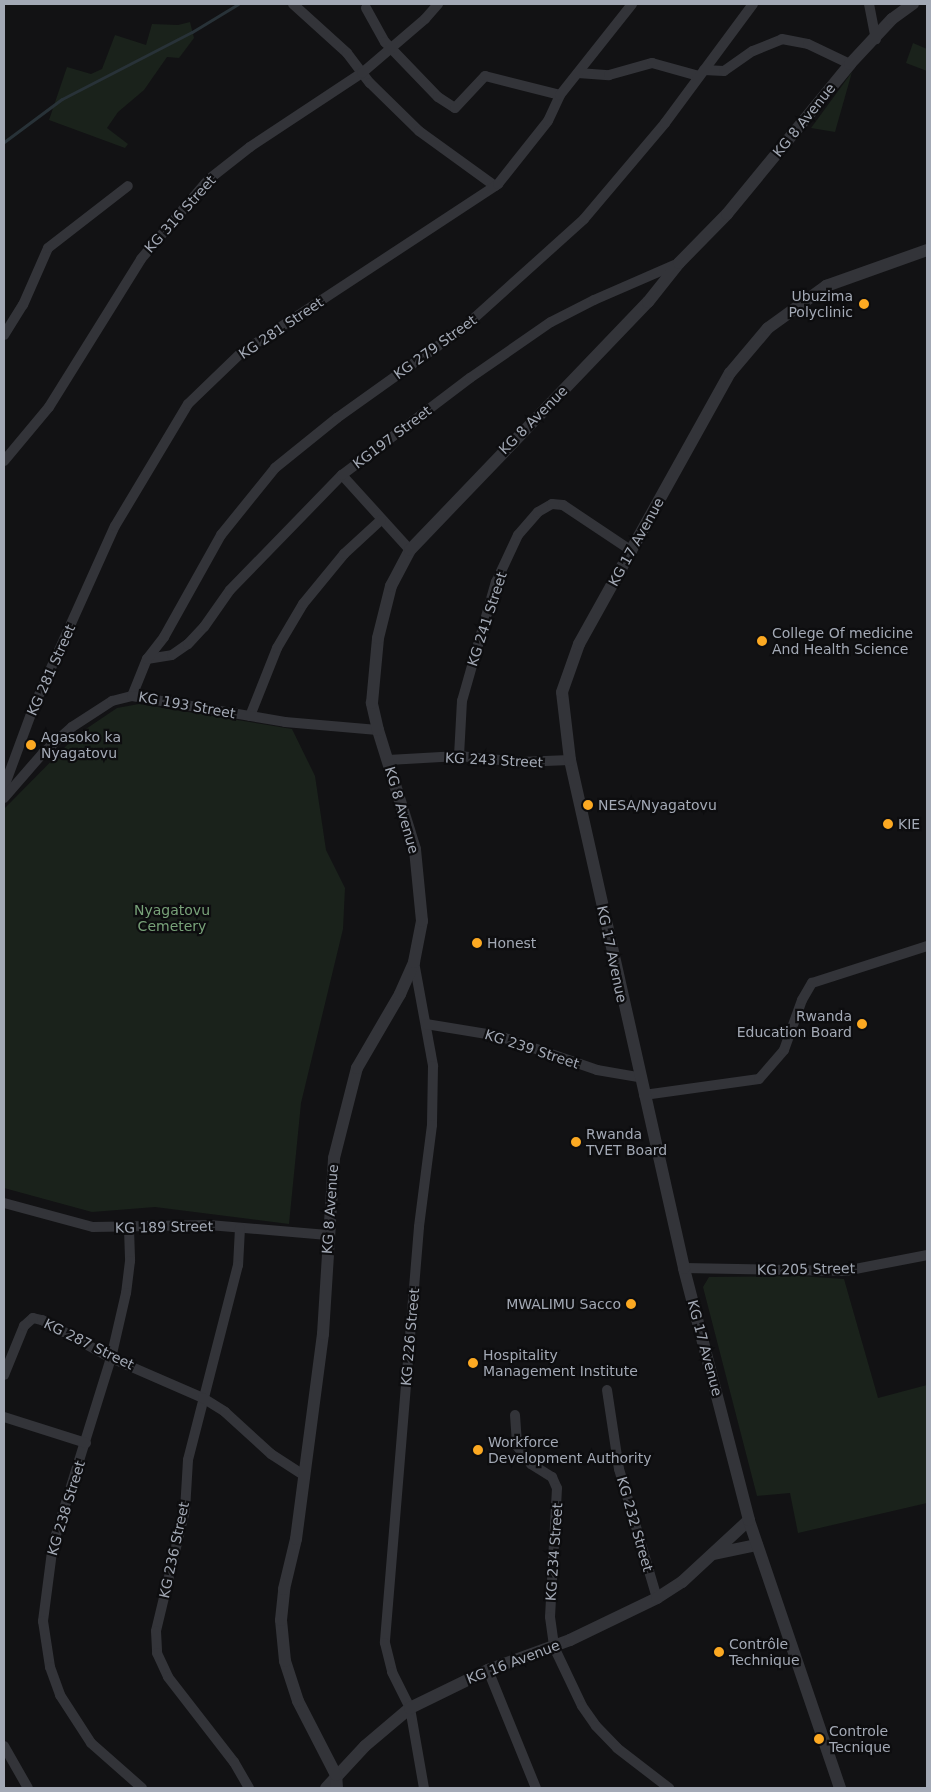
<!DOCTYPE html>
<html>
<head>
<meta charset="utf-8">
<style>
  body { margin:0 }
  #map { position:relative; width:931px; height:1792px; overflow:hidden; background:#121214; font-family:"DejaVu Sans",sans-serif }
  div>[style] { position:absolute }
  .green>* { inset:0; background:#1a221b }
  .stream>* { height:3px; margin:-1.5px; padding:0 1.5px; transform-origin:1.5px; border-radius:1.5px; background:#283238 }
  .minor>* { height:10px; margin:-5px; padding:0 5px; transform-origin:5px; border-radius:5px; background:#333439 }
  .tertiary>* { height:12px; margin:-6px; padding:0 6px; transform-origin:6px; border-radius:6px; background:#333439 }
  .dots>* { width:14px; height:14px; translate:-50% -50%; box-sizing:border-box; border:2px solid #0d0d0f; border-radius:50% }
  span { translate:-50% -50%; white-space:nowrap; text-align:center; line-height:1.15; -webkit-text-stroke:4.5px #0d0d0f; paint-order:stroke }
  .street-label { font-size:14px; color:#a3a9b5 }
  .poi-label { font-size:14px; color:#a3a9b5 }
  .right { translate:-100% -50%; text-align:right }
  .left { translate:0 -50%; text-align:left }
  .park-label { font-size:14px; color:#78a279 }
  .frame { position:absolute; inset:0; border:5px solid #a3a9b5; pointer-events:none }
</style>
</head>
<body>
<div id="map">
  <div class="green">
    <div style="clip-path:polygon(190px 22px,194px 38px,179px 58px,167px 57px,144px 90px,118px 112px,107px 128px,128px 144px,125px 148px,49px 120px,67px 67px,91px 74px,102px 69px,115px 35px,146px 45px,152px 24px,178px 25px)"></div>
    <div style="clip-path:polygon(913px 43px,927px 49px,927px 71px,906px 63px)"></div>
    <div style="clip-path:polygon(852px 72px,835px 132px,811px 128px)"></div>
    <div style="clip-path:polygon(139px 704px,292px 729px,315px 776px,326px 850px,345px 888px,343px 929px,301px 1103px,289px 1224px,155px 1207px,92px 1212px,4px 1188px,4px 809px,77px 735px,117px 708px)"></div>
    <div style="clip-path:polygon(799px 1276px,844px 1279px,878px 1398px,927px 1385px,927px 1503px,798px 1533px,790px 1493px,757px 1496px,703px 1287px,709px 1277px)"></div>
  </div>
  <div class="stream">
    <div style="left:4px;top:142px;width:72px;rotate:-36.6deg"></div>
    <div style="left:62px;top:99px;width:146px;rotate:-27.3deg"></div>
    <div style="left:192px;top:32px;width:54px;rotate:-31.3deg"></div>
  </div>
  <div class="minor">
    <div style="left:293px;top:4px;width:73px;rotate:42.2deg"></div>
    <div style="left:347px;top:53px;width:38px;rotate:53deg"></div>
    <div style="left:370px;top:83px;width:69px;rotate:44.4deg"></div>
    <div style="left:419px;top:131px;width:94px;rotate:35.9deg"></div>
    <div style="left:869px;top:4px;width:36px;rotate:79deg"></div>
    <div style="left:366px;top:8px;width:39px;rotate:61deg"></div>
    <div style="left:385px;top:42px;width:76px;rotate:46.1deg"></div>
    <div style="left:438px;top:97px;width:20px;rotate:33deg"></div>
    <div style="left:455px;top:108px;width:44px;rotate:-46.8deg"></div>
    <div style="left:485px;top:76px;width:77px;rotate:14.2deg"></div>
    <div style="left:704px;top:70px;width:20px;rotate:3deg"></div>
    <div style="left:724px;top:71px;width:35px;rotate:-35deg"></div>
    <div style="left:753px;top:51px;width:31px;rotate:-22deg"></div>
    <div style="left:782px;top:39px;width:26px;rotate:11deg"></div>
    <div style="left:808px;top:44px;width:47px;rotate:25.5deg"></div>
    <div style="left:578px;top:73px;width:31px;rotate:4deg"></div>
    <div style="left:609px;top:75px;width:45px;rotate:-15.6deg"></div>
    <div style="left:652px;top:63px;width:49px;rotate:15.5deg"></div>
    <div style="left:4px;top:335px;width:36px;rotate:-58deg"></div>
    <div style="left:23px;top:305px;width:62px;rotate:-66.3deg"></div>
    <div style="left:48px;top:248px;width:101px;rotate:-37.8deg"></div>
    <div style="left:4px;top:461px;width:70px;rotate:-50.2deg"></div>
    <div style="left:49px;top:407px;width:174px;rotate:-58.1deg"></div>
    <div style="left:141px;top:259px;width:104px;rotate:-49.7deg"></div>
    <div style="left:208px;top:180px;width:53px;rotate:-38.2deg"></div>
    <div style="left:250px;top:147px;width:134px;rotate:-33.5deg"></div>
    <div style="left:362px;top:73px;width:83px;rotate:-40.6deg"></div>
    <div style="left:425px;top:19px;width:20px;rotate:-49deg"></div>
    <div style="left:342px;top:475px;width:101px;rotate:47.8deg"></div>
    <div style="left:147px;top:659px;width:25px;rotate:-9deg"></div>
    <div style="left:172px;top:655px;width:19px;rotate:-35deg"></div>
    <div style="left:188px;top:644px;width:23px;rotate:-47deg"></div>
    <div style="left:204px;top:627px;width:45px;rotate:-54.9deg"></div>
    <div style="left:230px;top:590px;width:161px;rotate:-45.8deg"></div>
    <div style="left:342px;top:475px;width:161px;rotate:-37.2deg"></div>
    <div style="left:470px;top:378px;width:98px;rotate:-34.7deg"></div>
    <div style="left:551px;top:322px;width:48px;rotate:-27.1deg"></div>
    <div style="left:594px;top:300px;width:93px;rotate:-23.5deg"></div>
    <div style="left:132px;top:696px;width:40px;rotate:-68deg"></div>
    <div style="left:147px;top:659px;width:28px;rotate:-52deg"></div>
    <div style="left:164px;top:637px;width:117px;rotate:-60.8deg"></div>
    <div style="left:221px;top:535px;width:86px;rotate:-51.1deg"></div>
    <div style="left:275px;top:468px;width:80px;rotate:-38.9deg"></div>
    <div style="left:337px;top:418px;width:153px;rotate:-35.5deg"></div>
    <div style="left:462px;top:329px;width:164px;rotate:-42deg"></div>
    <div style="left:584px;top:219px;width:126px;rotate:-49.8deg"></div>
    <div style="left:665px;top:123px;width:148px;rotate:-53.5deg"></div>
    <div style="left:250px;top:716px;width:73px;rotate:-68.3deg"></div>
    <div style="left:277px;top:648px;width:51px;rotate:-59.4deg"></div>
    <div style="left:303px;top:604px;width:65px;rotate:-50.6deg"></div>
    <div style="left:344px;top:554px;width:50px;rotate:-42.6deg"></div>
    <div style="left:459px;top:756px;width:55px;rotate:-86.9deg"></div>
    <div style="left:462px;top:701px;width:124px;rotate:-74.1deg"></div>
    <div style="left:496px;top:582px;width:52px;rotate:-64.9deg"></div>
    <div style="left:518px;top:535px;width:30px;rotate:-49deg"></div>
    <div style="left:538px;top:512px;width:16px;rotate:-30deg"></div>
    <div style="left:552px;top:504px;width:11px;rotate:5deg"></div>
    <div style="left:563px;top:505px;width:83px;rotate:33.7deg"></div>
    <div style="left:388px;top:760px;width:71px;rotate:-3.2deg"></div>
    <div style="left:459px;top:756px;width:61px;rotate:5.6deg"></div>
    <div style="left:520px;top:762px;width:50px;rotate:-2.3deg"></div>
    <div style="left:4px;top:787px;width:86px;rotate:-69.7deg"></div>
    <div style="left:34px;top:706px;width:197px;rotate:-65.8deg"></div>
    <div style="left:115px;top:526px;width:142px;rotate:-59.1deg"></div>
    <div style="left:188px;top:404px;width:74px;rotate:-43.9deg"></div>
    <div style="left:241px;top:353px;width:308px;rotate:-33.3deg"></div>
    <div style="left:498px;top:184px;width:80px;rotate:-51.6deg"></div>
    <div style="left:548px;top:121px;width:29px;rotate:-65deg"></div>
    <div style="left:560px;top:95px;width:116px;rotate:-51.6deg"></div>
    <div style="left:4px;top:798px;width:60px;rotate:-49.1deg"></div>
    <div style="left:43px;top:753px;width:39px;rotate:-42deg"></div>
    <div style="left:72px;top:727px;width:48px;rotate:-33deg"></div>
    <div style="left:112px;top:701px;width:21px;rotate:-14deg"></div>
    <div style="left:132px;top:696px;width:155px;rotate:9.6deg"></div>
    <div style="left:285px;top:722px;width:93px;rotate:4.9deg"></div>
    <div style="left:414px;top:962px;width:106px;rotate:79.6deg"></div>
    <div style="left:433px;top:1066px;width:59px;rotate:91deg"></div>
    <div style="left:432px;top:1125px;width:103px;rotate:97.3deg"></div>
    <div style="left:419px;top:1227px;width:417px;rotate:94.7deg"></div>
    <div style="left:385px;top:1643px;width:30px;rotate:76deg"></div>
    <div style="left:392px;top:1672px;width:40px;rotate:63.4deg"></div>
    <div style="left:410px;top:1708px;width:81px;rotate:80.1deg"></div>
    <div style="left:426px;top:1024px;width:74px;rotate:9.3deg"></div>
    <div style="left:499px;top:1036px;width:104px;rotate:19.1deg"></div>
    <div style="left:597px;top:1070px;width:42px;rotate:9.7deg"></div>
    <div style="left:644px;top:1095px;width:116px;rotate:-7.9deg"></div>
    <div style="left:759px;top:1079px;width:38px;rotate:-49deg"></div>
    <div style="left:784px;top:1050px;width:53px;rotate:-70.2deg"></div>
    <div style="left:802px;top:1000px;width:20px;rotate:-60deg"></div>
    <div style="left:812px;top:983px;width:121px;rotate:-17.8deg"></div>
    <div style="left:4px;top:1203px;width:92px;rotate:15.1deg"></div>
    <div style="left:93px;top:1227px;width:116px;rotate:-1deg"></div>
    <div style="left:209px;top:1225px;width:119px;rotate:4.8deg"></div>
    <div style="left:240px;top:1228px;width:37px;rotate:93deg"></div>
    <div style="left:238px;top:1265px;width:201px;rotate:104.4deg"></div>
    <div style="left:188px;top:1460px;width:50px;rotate:93.4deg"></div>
    <div style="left:185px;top:1510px;width:124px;rotate:103.5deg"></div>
    <div style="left:156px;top:1631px;width:22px;rotate:87deg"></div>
    <div style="left:157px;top:1653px;width:26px;rotate:65deg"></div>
    <div style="left:168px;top:1677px;width:108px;rotate:52.2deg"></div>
    <div style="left:234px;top:1762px;width:30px;rotate:60deg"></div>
    <div style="left:129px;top:1229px;width:32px;rotate:88deg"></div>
    <div style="left:130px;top:1261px;width:32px;rotate:97deg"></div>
    <div style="left:126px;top:1293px;width:67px;rotate:103deg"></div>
    <div style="left:111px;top:1358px;width:195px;rotate:107.3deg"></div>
    <div style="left:53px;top:1544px;width:78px;rotate:97.4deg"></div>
    <div style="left:43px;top:1621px;width:47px;rotate:81.3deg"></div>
    <div style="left:50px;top:1667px;width:30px;rotate:70deg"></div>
    <div style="left:60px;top:1695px;width:57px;rotate:57.1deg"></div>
    <div style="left:91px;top:1743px;width:68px;rotate:41.4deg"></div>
    <div style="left:684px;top:1268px;width:161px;rotate:1.1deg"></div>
    <div style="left:845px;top:1271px;width:84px;rotate:-11deg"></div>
    <div style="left:4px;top:1375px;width:53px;rotate:-67.8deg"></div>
    <div style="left:24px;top:1326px;width:12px;rotate:-42deg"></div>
    <div style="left:33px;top:1318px;width:9px;rotate:13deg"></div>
    <div style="left:42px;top:1320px;width:79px;rotate:28.8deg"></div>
    <div style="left:111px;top:1358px;width:100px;rotate:23.5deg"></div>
    <div style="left:203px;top:1398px;width:26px;rotate:32deg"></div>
    <div style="left:225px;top:1412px;width:62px;rotate:42.4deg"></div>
    <div style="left:271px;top:1454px;width:40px;rotate:32.9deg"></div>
    <div style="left:607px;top:1390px;width:80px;rotate:81.4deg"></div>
    <div style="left:619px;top:1469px;width:134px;rotate:73.6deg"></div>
    <div style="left:515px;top:1415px;width:31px;rotate:86deg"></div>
    <div style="left:517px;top:1446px;width:23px;rotate:52deg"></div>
    <div style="left:531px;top:1464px;width:25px;rotate:32deg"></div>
    <div style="left:552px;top:1477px;width:12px;rotate:66deg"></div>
    <div style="left:557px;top:1488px;width:129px;rotate:93.1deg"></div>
    <div style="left:550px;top:1617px;width:30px;rotate:82deg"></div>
    <div style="left:554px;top:1647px;width:65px;rotate:64.6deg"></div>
    <div style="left:582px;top:1706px;width:24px;rotate:55deg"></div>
    <div style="left:596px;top:1726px;width:30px;rotate:46deg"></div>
    <div style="left:617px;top:1748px;width:66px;rotate:37.6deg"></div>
    <div style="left:4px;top:1417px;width:86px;rotate:17.6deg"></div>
    <div style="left:488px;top:1670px;width:127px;rotate:67.9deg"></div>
    <div style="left:4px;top:1746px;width:48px;rotate:60.3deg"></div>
  </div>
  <div class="tertiary">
    <div style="left:713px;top:1554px;width:45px;rotate:-11.6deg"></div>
    <div style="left:326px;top:1788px;width:57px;rotate:-47.1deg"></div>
    <div style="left:365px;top:1746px;width:59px;rotate:-40.2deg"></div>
    <div style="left:410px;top:1708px;width:87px;rotate:-26deg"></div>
    <div style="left:488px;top:1670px;width:87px;rotate:-20.1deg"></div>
    <div style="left:570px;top:1640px;width:97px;rotate:-25.8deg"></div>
    <div style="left:657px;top:1598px;width:30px;rotate:-33deg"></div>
    <div style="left:682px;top:1582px;width:91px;rotate:-42.8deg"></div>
    <div style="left:337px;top:1788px;width:13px;rotate:-94deg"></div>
    <div style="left:336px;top:1775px;width:83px;rotate:-117.2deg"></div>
    <div style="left:298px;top:1701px;width:42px;rotate:-108deg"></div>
    <div style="left:285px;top:1661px;width:41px;rotate:-95.6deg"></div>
    <div style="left:281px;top:1620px;width:31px;rotate:-84deg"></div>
    <div style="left:284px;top:1589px;width:51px;rotate:-76.5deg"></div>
    <div style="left:296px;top:1539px;width:207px;rotate:-82.5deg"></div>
    <div style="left:323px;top:1334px;width:176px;rotate:-86.4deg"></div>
    <div style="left:334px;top:1158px;width:93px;rotate:-75.7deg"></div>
    <div style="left:357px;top:1068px;width:86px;rotate:-59.8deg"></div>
    <div style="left:400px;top:994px;width:35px;rotate:-66deg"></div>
    <div style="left:414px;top:962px;width:42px;rotate:-79deg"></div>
    <div style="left:422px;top:921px;width:72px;rotate:-95.6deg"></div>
    <div style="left:415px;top:849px;width:125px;rotate:-107.3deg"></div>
    <div style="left:378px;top:730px;width:28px;rotate:-103deg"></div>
    <div style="left:372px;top:703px;width:65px;rotate:-84.7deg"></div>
    <div style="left:378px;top:638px;width:54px;rotate:-76deg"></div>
    <div style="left:391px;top:586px;width:41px;rotate:-62.2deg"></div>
    <div style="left:410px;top:550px;width:344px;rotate:-46.2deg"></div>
    <div style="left:648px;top:302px;width:50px;rotate:-51.5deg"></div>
    <div style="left:679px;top:263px;width:69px;rotate:-45.6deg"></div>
    <div style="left:727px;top:214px;width:194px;rotate:-50.6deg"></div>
    <div style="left:850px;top:64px;width:62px;rotate:-47deg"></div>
    <div style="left:892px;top:19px;width:26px;rotate:-36deg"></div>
    <div style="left:840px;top:1788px;width:283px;rotate:-108.8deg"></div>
    <div style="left:749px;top:1520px;width:260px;rotate:-104.5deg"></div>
    <div style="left:684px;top:1268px;width:521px;rotate:-102.65deg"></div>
    <div style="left:570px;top:760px;width:68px;rotate:-96.7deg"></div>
    <div style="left:562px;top:692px;width:51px;rotate:-70.5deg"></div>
    <div style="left:579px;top:644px;width:310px;rotate:-60.9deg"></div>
    <div style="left:730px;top:373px;width:59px;rotate:-49.8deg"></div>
    <div style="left:768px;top:328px;width:72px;rotate:-35.9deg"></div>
    <div style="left:826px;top:286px;width:107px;rotate:-19.6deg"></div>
  </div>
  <div class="dots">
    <div style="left:864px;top:304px;background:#fca922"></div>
    <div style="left:762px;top:641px;background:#fca922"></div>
    <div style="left:31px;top:745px;background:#fca922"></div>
    <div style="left:588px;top:805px;background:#fca922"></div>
    <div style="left:888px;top:824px;background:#fca922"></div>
    <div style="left:477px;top:943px;background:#fca922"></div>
    <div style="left:862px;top:1024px;background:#fca922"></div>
    <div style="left:576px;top:1142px;background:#fca922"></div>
    <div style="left:631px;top:1304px;background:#fca922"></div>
    <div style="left:473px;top:1363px;background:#fca922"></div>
    <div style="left:478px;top:1450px;background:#fca922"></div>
    <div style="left:719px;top:1652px;background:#fca922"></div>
    <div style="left:819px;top:1739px;background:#fca922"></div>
  </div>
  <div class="street-label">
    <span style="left:804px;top:120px;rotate:-51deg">KG 8 Avenue</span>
    <span style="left:180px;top:214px;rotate:-48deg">KG 316 Street</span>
    <span style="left:281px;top:328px;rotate:-34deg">KG 281 Street</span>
    <span style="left:435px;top:347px;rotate:-36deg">KG 279 Street</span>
    <span style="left:533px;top:420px;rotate:-45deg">KG 8 Avenue</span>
    <span style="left:392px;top:437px;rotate:-37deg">KG197 Street</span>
    <span style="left:636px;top:542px;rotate:-61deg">KG 17 Avenue</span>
    <span style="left:487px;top:619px;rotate:-72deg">KG 241 Street</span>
    <span style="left:51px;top:670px;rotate:-66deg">KG 281 Street</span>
    <span style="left:187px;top:705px;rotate:10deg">KG 193 Street</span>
    <span style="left:494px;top:760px;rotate:3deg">KG 243 Street</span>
    <span style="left:402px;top:810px;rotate:74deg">KG 8 Avenue</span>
    <span style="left:612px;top:954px;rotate:78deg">KG 17 Avenue</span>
    <span style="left:532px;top:1049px;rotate:18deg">KG 239 Street</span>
    <span style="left:330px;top:1209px;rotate:-86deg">KG 8 Avenue</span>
    <span style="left:164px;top:1227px;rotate:-1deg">KG 189 Street</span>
    <span style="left:806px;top:1269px;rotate:-1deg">KG 205 Street</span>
    <span style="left:410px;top:1337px;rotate:-85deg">KG 226 Street</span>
    <span style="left:89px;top:1344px;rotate:26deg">KG 287 Street</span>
    <span style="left:705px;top:1348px;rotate:75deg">KG 17 Avenue</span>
    <span style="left:66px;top:1508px;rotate:-73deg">KG 238 Street</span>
    <span style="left:635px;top:1524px;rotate:74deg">KG 232 Street</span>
    <span style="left:174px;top:1550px;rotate:-78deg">KG 236 Street</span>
    <span style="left:554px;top:1552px;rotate:-86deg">KG 234 Street</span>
    <span style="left:513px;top:1662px;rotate:-21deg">KG 16 Avenue</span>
  </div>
  <div class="poi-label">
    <span class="right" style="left:853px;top:304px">Ubuzima<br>Polyclinic</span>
    <span class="left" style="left:772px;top:641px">College Of medicine<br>And Health Science</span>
    <span class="left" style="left:41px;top:745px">Agasoko ka<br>Nyagatovu</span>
    <span class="left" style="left:598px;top:805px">NESA/Nyagatovu</span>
    <span class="left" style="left:898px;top:824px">KIE</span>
    <span class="left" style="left:487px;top:943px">Honest</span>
    <span class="right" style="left:852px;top:1024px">Rwanda<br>Education Board</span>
    <span class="left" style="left:586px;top:1142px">Rwanda<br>TVET Board</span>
    <span class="right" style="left:621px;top:1304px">MWALIMU Sacco</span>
    <span class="left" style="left:483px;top:1363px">Hospitality<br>Management Institute</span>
    <span class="left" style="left:488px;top:1450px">Workforce<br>Development Authority</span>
    <span class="left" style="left:729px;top:1652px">Contrôle<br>Technique</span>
    <span class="left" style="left:829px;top:1739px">Controle<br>Tecnique</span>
  </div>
  <div class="park-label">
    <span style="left:172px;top:918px">Nyagatovu<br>Cemetery</span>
  </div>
  <div class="frame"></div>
</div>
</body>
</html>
